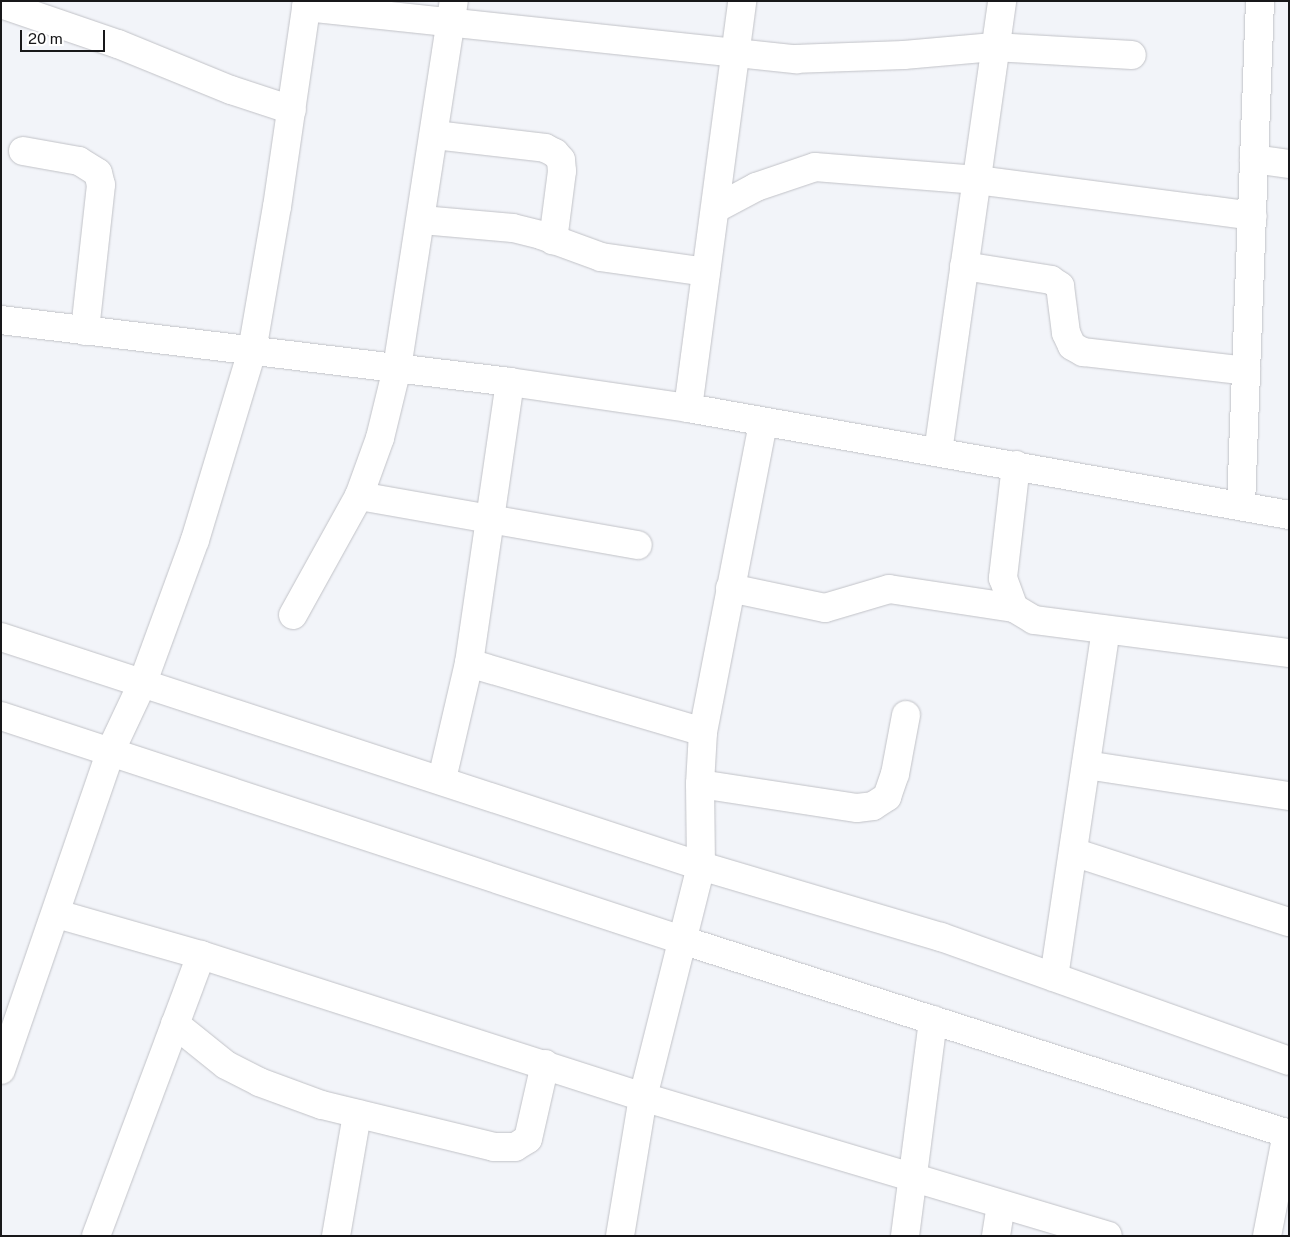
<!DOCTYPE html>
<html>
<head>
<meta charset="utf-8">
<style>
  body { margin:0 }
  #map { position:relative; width:1290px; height:1237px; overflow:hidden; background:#f2f4f9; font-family:"Public Sans",sans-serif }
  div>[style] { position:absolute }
  .roads { filter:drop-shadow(0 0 1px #c1c2c7) drop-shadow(0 0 1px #c1c2c7) }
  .minor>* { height:28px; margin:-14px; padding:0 14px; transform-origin:14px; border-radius:14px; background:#fff }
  span { translate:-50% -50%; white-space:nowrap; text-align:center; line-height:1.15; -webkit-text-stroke:4px #fff; paint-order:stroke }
  .frame { position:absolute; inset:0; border:2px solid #18181a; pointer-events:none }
  .scale { position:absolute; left:20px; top:30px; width:85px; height:22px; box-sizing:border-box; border:2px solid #18181a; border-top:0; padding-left:6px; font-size:15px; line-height:18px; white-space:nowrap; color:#18181a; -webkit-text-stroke:4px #fff; paint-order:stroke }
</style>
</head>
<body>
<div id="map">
  <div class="roads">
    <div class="minor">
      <div style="left:1px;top:4px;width:124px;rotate:18.9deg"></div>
      <div style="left:118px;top:44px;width:122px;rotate:22.2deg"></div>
      <div style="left:231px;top:90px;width:64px;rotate:18.2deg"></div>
      <div style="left:306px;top:7px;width:493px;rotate:6.1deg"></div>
      <div style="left:796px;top:59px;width:108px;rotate:-2.1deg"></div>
      <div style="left:904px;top:55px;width:90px;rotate:-5.1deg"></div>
      <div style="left:994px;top:47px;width:138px;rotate:3.3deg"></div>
      <div style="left:435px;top:135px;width:111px;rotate:6.7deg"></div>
      <div style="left:545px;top:148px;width:11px;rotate:27deg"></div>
      <div style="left:555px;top:153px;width:9px;rotate:49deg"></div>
      <div style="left:561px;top:160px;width:11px;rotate:85deg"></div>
      <div style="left:562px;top:171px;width:70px;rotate:97.4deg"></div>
      <div style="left:23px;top:151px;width:57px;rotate:10.1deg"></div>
      <div style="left:79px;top:161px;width:22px;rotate:32deg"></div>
      <div style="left:98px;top:173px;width:12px;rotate:76deg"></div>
      <div style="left:101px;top:185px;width:147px;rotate:96.3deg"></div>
      <div style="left:1254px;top:159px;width:35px;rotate:8deg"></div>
      <div style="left:715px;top:209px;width:47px;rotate:-28.2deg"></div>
      <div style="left:756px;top:187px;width:62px;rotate:-18.7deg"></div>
      <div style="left:815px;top:167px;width:163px;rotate:4.6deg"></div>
      <div style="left:977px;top:180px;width:278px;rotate:7.4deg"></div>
      <div style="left:422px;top:220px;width:91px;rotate:5deg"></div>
      <div style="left:513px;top:228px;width:29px;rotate:14deg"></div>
      <div style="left:541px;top:235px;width:64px;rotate:20.1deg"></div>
      <div style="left:601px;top:257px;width:106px;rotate:8.1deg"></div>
      <div style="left:964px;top:266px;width:88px;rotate:9.1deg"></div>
      <div style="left:1051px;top:280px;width:11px;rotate:34deg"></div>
      <div style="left:1060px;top:286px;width:47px;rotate:82.7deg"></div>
      <div style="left:1066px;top:333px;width:14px;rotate:65deg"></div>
      <div style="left:1072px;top:346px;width:13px;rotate:29deg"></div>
      <div style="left:1083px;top:352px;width:164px;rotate:6.6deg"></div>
      <div style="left:1px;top:320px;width:513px;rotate:6.94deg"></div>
      <div style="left:510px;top:382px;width:180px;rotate:8.3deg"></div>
      <div style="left:688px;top:408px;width:610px;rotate:10.09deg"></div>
      <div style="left:688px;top:408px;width:411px;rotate:-82.4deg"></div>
      <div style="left:938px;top:452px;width:456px;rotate:-81.9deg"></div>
      <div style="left:1016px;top:465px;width:114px;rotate:96.6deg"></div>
      <div style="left:1003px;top:578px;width:32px;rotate:70deg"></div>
      <div style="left:1014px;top:608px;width:23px;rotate:31deg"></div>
      <div style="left:1034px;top:620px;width:257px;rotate:7.4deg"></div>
      <div style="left:359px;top:496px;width:283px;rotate:10deg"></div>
      <div style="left:1241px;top:505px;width:504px;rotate:-87.84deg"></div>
      <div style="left:730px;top:588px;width:97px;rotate:11.9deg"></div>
      <div style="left:825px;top:608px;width:67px;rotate:-16.5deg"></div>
      <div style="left:889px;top:589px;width:126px;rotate:8.6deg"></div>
      <div style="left:293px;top:615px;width:136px;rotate:-61deg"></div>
      <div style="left:359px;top:496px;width:62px;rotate:-70.1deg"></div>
      <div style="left:380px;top:438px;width:72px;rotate:-76.3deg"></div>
      <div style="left:397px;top:368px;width:371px;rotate:-81.2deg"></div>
      <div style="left:1px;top:637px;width:737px;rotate:18.12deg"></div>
      <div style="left:701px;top:866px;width:250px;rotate:16.5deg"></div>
      <div style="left:941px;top:937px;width:369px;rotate:19.6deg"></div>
      <div style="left:469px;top:663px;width:244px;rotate:16.4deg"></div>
      <div style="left:1px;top:716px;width:720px;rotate:18.21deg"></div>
      <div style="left:685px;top:941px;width:634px;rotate:17.72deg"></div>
      <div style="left:1086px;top:765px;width:205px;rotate:8.7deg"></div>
      <div style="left:442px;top:779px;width:119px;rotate:-76.9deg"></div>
      <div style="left:469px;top:663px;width:284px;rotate:-81.7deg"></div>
      <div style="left:700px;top:784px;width:159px;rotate:8.7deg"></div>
      <div style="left:857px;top:808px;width:16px;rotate:-7deg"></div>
      <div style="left:873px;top:806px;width:17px;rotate:-33deg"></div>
      <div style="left:887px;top:797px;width:24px;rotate:-71deg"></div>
      <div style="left:895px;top:774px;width:60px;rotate:-79.4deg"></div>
      <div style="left:1073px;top:852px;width:227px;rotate:18deg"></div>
      <div style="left:57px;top:914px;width:150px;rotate:15.9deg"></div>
      <div style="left:201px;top:955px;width:464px;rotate:17.8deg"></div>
      <div style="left:643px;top:1097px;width:485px;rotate:16.6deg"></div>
      <div style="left:1054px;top:977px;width:351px;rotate:-81.5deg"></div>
      <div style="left:175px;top:1024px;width:65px;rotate:38.8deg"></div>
      <div style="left:226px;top:1065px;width:37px;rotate:27deg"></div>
      <div style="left:259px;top:1082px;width:67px;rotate:20.1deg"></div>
      <div style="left:322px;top:1105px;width:177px;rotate:13.7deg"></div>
      <div style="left:494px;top:1147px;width:21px"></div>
      <div style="left:515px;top:1147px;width:15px;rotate:-32deg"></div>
      <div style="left:528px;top:1139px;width:77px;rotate:-77.2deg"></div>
      <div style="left:1px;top:1070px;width:338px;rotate:-71deg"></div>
      <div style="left:111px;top:750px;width:75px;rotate:-64.8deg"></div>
      <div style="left:143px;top:682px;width:151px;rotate:-69.9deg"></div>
      <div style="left:195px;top:540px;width:197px;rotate:-73.2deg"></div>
      <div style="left:252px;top:351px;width:146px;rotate:-80.2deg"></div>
      <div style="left:277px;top:207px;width:208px;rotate:-81.7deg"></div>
      <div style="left:96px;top:1236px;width:300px;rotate:-69.5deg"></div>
      <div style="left:336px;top:1236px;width:124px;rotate:-80.2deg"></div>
      <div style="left:620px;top:1236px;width:141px;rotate:-80.6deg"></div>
      <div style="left:643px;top:1097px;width:238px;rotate:-75.9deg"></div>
      <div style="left:701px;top:866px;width:82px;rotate:-90.7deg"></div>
      <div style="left:700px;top:784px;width:52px;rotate:-86.7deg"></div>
      <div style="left:703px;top:732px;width:316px;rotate:-79deg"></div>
      <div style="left:905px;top:1236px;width:218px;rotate:-82.6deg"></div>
      <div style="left:996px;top:1236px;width:31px;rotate:-81deg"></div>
      <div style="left:1267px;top:1236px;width:105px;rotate:-79deg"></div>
    </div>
  </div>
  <div class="frame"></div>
  <div class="scale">20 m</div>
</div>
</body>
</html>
